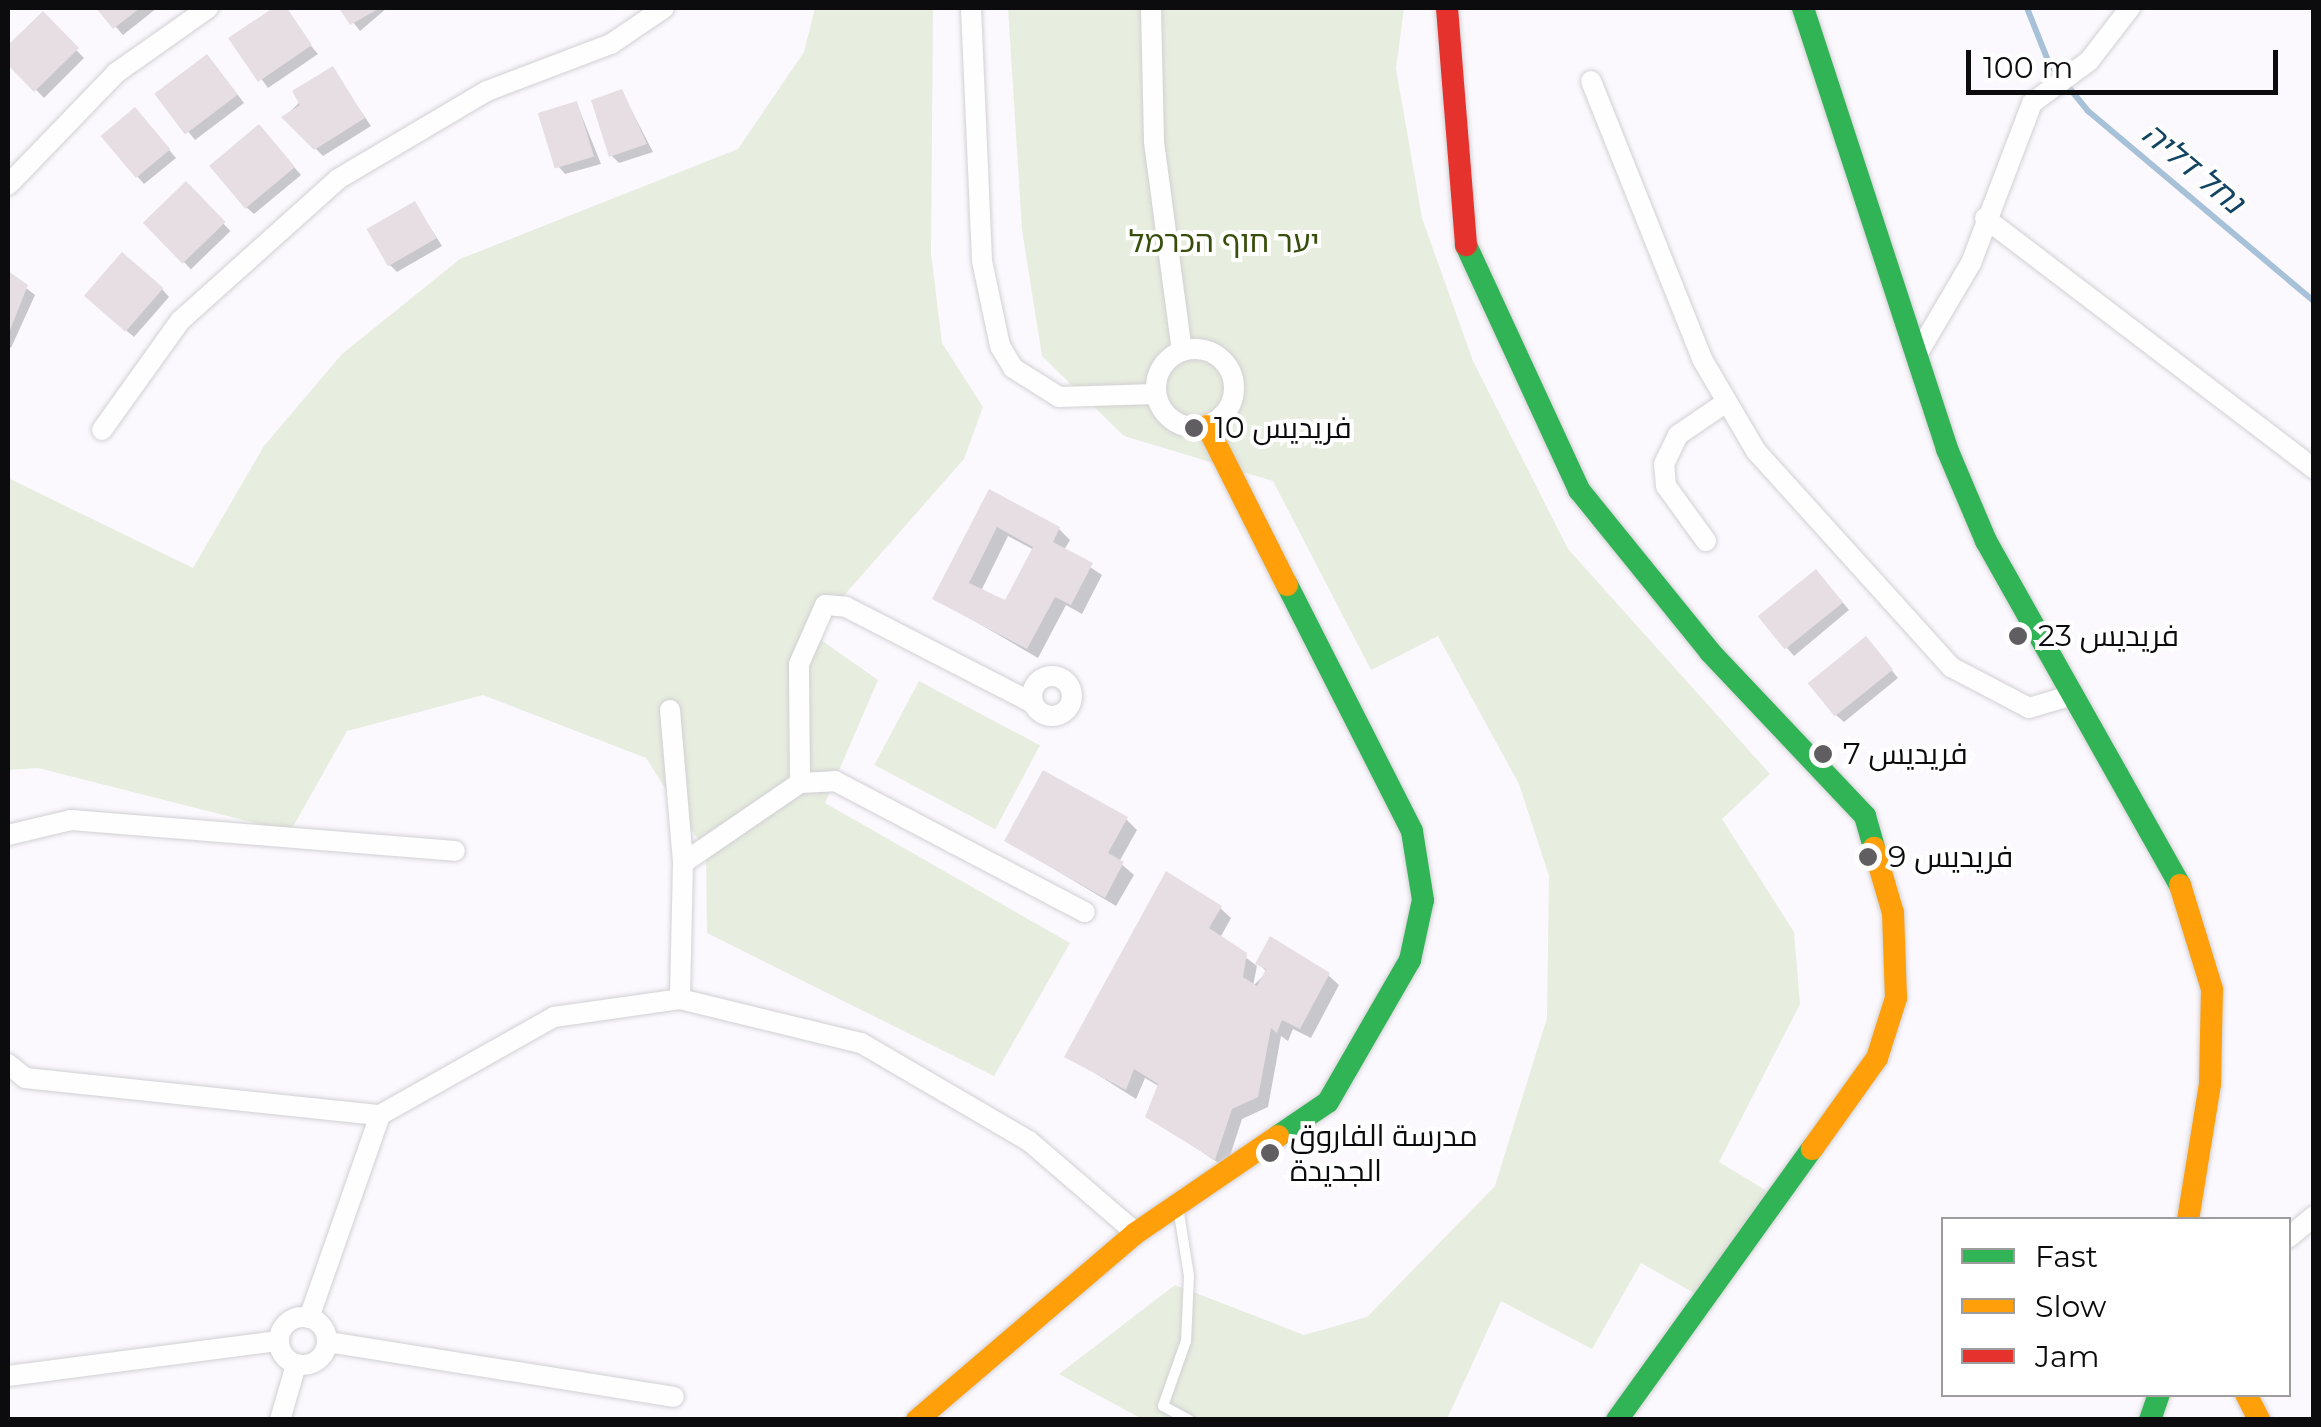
<!DOCTYPE html>
<html>
<head>
<meta charset="utf-8">
<style>
  body { margin:0 }
  #map { position:relative; width:2321px; height:1427px; overflow:hidden; background:#fbf9fe; font-family:Montserrat,Cairo,"Noto Sans Hebrew",sans-serif }
  div>[style] { position:absolute }
  .green>* { inset:0; background:#e7eddf; transform-origin:0 0 }
  .shadow>* { inset:0; background:#0003; transform-origin:0 0 }
  .stream>* { height:6px; margin:-3px; padding:0 3px; transform-origin:3px; border-radius:3px; background:#a6c1d8 }
  .building>* { inset:0; background:#e6dee3; transform-origin:0 0 }
  .roads { filter:drop-shadow(0 0 2px #d1d0d3) drop-shadow(0 0 2px #d1d0d3) }
  .lane>* { height:10px; margin:-5px; padding:0 5px; transform-origin:5px; border-radius:5px; background:#fefeff }
  .street>* { height:20px; margin:-10px; padding:0 10px; transform-origin:10px; border-radius:10px; background:#fefeff }
  .street>.ring { margin:-10px; padding:0; box-sizing:content-box; background:none; border:20px solid #fefeff; border-radius:50% }
  .fast>* { height:22px; margin:-11px; padding:0 11px; transform-origin:11px; border-radius:11px; background:#30b455 }
  .slow>* { height:22px; margin:-11px; padding:0 11px; transform-origin:11px; border-radius:11px; background:#ff9f0a }
  .jam>* { height:22px; margin:-11px; padding:0 11px; transform-origin:11px; border-radius:11px; background:#e5322d }
  .dots>* { width:28px; height:28px; translate:-50% -50%; box-sizing:border-box; border:5px solid #fff; border-radius:50% }
  span { translate:-50% -50%; white-space:nowrap; text-align:center; line-height:1.15; -webkit-text-stroke:8px #fff; paint-order:stroke }
  .park-label { font-size:30px; color:#384e0c }
  .poi-label { font-size:30px; color:#0c0b0d }
  .left { translate:0 -50%; text-align:left }
  .water-label { font-size:32px; color:#124463; font-style:italic }
  .frame { position:absolute; inset:0; border:10px solid #0c0b0d; pointer-events:none }
  .legend { position:absolute; left:1941px; top:1217px; width:350px; height:180px; box-sizing:border-box; background:#fff; border:2px solid #9e9d9e; margin:0; padding:12px 18px; list-style:none; font-size:30px; color:#0c0b0d }
  .legend li { display:flex; align-items:center; gap:20px; height:50px }
  .legend b { width:50px; border:2px solid #9e9d9e }
  .scale { position:absolute; left:1966px; top:50px; width:312px; height:45px; box-sizing:border-box; border:5px solid #0c0b0d; border-top:0; padding-left:12px; font-size:30px; line-height:35px; white-space:nowrap; color:#0c0b0d; -webkit-text-stroke:8px #fff; paint-order:stroke }
</style>
</head>
<body>
<div id="map">
  <div class="green">
    <div style="clip-path:polygon(815px 8px,933px 8px,931px 253px,942px 343px,983px 407px,964px 459px,811px 633px,878px 680px,825px 803px,1070px 943px,994px 1076px,707px 933px,706px 852px,646px 758px,483px 695px,347px 731px,290px 832px,38px 768px,8px 770px,8px 478px,193px 568px,264px 446px,342px 354px,460px 259px,738px 149px,804px 52px)"></div>
    <div style="clip-path:polygon(1008px 8px,1404px 8px,1396px 69px,1422px 218px,1473px 361px,1568px 549px,1770px 774px,1722px 819px,1794px 932px,1800px 1004px,1719px 1162px,1780px 1199px,1705px 1299px,1641px 1263px,1592px 1349px,1501px 1301px,1447px 1419px,1142px 1419px,1059px 1374px,1175px 1285px,1304px 1335px,1367px 1317px,1495px 1186px,1547px 1018px,1549px 876px,1519px 784px,1438px 636px,1371px 670px,1273px 481px,1124px 436px,1042px 356px,1022px 230px)"></div>
    <div style="left:919px;top:681px;width:137px;height:95px;rotate:28deg"></div>
  </div>
  <div class="shadow">
    <div style="clip-path:polygon(99px 8px,157px 8px,123px 35px)"></div>
    <div style="clip-path:polygon(278px 8px,318px 54px,268px 88px,232px 39px)"></div>
    <div style="clip-path:polygon(342px 8px,387px 8px,360px 31px)"></div>
    <div style="clip-path:polygon(42px 15px,84px 58px,44px 98px,8px 61px,8px 49px)"></div>
    <div style="clip-path:polygon(214px 64px,244px 103px,195px 140px,158px 94px)"></div>
    <div style="clip-path:polygon(332px 69px,371px 126px,323px 156px,285px 117px)"></div>
    <div style="clip-path:polygon(622px 92px,653px 152px,619px 163px,611px 155px)"></div>
    <div style="clip-path:polygon(577px 104px,601px 164px,565px 174px,558px 166px)"></div>
    <div style="clip-path:polygon(142px 118px,176px 158px,144px 184px,137px 176px)"></div>
    <div style="clip-path:polygon(266px 135px,301px 175px,254px 214px,246px 207px)"></div>
    <div style="left:186px;top:185px;width:64px;height:55px;rotate:46deg"></div>
    <div style="clip-path:polygon(415px 204px,442px 246px,397px 272px,389px 264px)"></div>
    <div style="clip-path:polygon(8px 274px,35px 295px,11px 348px,8px 345px)"></div>
    <div style="clip-path:polygon(162px 289px,169px 297px,134px 337px,95px 304px)"></div>
    <div style="clip-path:polygon(evenodd,991px 493px,1059px 529px,1070px 540px,1064px 550px,1102px 575px,1082px 614px,1066px 605px,1038px 658px,935px 598px,991px 493px,1008px 536px,1034px 550px,1006px 603px,981px 591px,1008px 536px)"></div>
    <div style="clip-path:polygon(1824px 580px,1849px 610px,1794px 656px,1787px 648px)"></div>
    <div style="clip-path:polygon(1873px 647px,1898px 678px,1844px 722px,1836px 715px)"></div>
    <div style="clip-path:polygon(1126px 819px,1137px 830px,1119px 862px,1134px 875px,1116px 906px,1007px 841px)"></div>
    <div style="clip-path:polygon(1220px 908px,1231px 918px,1220px 938px,1257px 966px,1253px 986px,1267px 972px,1258px 963px,1328px 975px,1339px 985px,1311px 1038px,1293px 1029px,1288px 1041px,1281px 1036px,1268px 1107px,1242px 1119px,1226px 1168px,1148px 1116px,1160px 1087px,1145px 1078px,1136px 1099px,1068px 1056px)"></div>
  </div>
  <div class="stream">
    <div style="left:2027px;top:8px;width:59px;rotate:68.2deg"></div>
    <div style="left:2049px;top:63px;width:62px;rotate:50.9deg"></div>
    <div style="left:2088px;top:111px;width:295px;rotate:40.1deg"></div>
  </div>
  <div class="building">
    <div style="clip-path:polygon(96px 8px,140px 8px,113px 29px)"></div>
    <div style="clip-path:polygon(273px 8px,287px 8px,312px 45px,258px 82px,228px 38px)"></div>
    <div style="clip-path:polygon(339px 8px,380px 8px,350px 25px)"></div>
    <div style="clip-path:polygon(43px 11px,79px 48px,34px 92px,8px 65px,8px 45px)"></div>
    <div style="left:207px;top:54px;width:51px;height:66px;rotate:53deg"></div>
    <div style="clip-path:polygon(333px 66px,365px 118px,314px 150px,281px 117px,300px 105px,292px 91px)"></div>
    <div style="clip-path:polygon(622px 89px,647px 144px,609px 157px,591px 100px)"></div>
    <div style="left:577px;top:101px;width:58px;height:41px;rotate:73deg"></div>
    <div style="left:135px;top:107px;width:55px;height:45px;rotate:50deg"></div>
    <div style="left:259px;top:124px;width:56px;height:65px;rotate:50deg"></div>
    <div style="left:186px;top:181px;width:57px;height:60px;rotate:46deg"></div>
    <div style="left:415px;top:201px;width:43px;height:56px;rotate:60deg"></div>
    <div style="left:122px;top:252px;width:55px;height:58px;rotate:41deg"></div>
    <div style="clip-path:polygon(8px 271px,28px 285px,8px 335px)"></div>
    <div style="clip-path:polygon(evenodd,989px 489px,1060px 527px,1053px 542px,1093px 563px,1071px 605px,1055px 597px,1027px 649px,932px 599px,989px 489px,997px 527px,1033px 547px,1005px 600px,969px 583px,997px 527px)"></div>
    <div style="left:1816px;top:569px;width:43px;height:75px;rotate:51deg"></div>
    <div style="left:1866px;top:636px;width:43px;height:75px;rotate:51deg"></div>
    <div style="clip-path:polygon(1043px 770px,1128px 817px,1108px 853px,1124px 862px,1105px 898px,1004px 841px)"></div>
    <div style="clip-path:polygon(1166px 871px,1222px 906px,1209px 928px,1247px 953px,1243px 977px,1257px 986px,1266px 969px,1255px 964px,1270px 936px,1330px 973px,1300px 1029px,1282px 1020px,1277px 1033px,1271px 1028px,1258px 1097px,1232px 1109px,1215px 1160px,1145px 1117px,1158px 1084px,1134px 1069px,1126px 1090px,1064px 1057px)"></div>
  </div>
  <div class="roads">
    <div class="lane">
      <div style="left:1178px;top:1207px;width:70px;rotate:80.9deg"></div>
      <div style="left:1189px;top:1276px;width:65px;rotate:92.6deg"></div>
      <div style="left:1186px;top:1341px;width:69px;rotate:109.5deg"></div>
      <div style="left:1163px;top:1406px;width:30px;rotate:28deg"></div>
    </div>
    <div class="street">
      <div style="left:971px;top:8px;width:253px;rotate:87.5deg"></div>
      <div style="left:982px;top:261px;width:87px;rotate:78deg"></div>
      <div style="left:1000px;top:346px;width:26px;rotate:59deg"></div>
      <div style="left:1013px;top:368px;width:54px;rotate:32.2deg"></div>
      <div style="left:1059px;top:397px;width:97px;rotate:-1.8deg"></div>
      <div style="left:1151px;top:8px;width:134px;rotate:88.7deg"></div>
      <div style="left:1154px;top:142px;width:211px;rotate:82.4deg"></div>
      <div style="left:1591px;top:81px;width:299px;rotate:68.2deg"></div>
      <div style="left:1702px;top:359px;width:107px;rotate:59.6deg"></div>
      <div style="left:1756px;top:451px;width:291px;rotate:47.9deg"></div>
      <div style="left:1951px;top:667px;width:88px;rotate:27.7deg"></div>
      <div style="left:2029px;top:708px;width:46px;rotate:-16.5deg"></div>
      <div style="left:8px;top:185px;width:156px;rotate:-46deg"></div>
      <div style="left:116px;top:73px;width:113px;rotate:-35.2deg"></div>
      <div style="left:1985px;top:218px;width:414px;rotate:37.3deg"></div>
      <div style="left:1921px;top:348px;width:99px;rotate:-59.5deg"></div>
      <div style="left:1971px;top:263px;width:171px;rotate:-69.1deg"></div>
      <div style="left:2032px;top:103px;width:71px;rotate:-36.4deg"></div>
      <div style="left:2089px;top:61px;width:67px;rotate:-52.3deg"></div>
      <div class="ring" style="left:1156px;top:349px;width:58px;height:58px"></div>
      <div style="left:102px;top:430px;width:134px;rotate:-54.4deg"></div>
      <div style="left:180px;top:321px;width:212px;rotate:-41.9deg"></div>
      <div style="left:338px;top:179px;width:173px;rotate:-30.6deg"></div>
      <div style="left:487px;top:91px;width:133px;rotate:-20.8deg"></div>
      <div style="left:611px;top:44px;width:64px;rotate:-34.2deg"></div>
      <div style="left:1706px;top:541px;width:68px;rotate:-126deg"></div>
      <div style="left:1666px;top:486px;width:22px;rotate:-95deg"></div>
      <div style="left:1664px;top:464px;width:32px;rotate:-64deg"></div>
      <div style="left:1678px;top:435px;width:57px;rotate:-34.2deg"></div>
      <div class="ring" style="left:1032px;top:676px;width:20px;height:20px"></div>
      <div style="left:670px;top:710px;width:154px;rotate:85.1deg"></div>
      <div style="left:683px;top:863px;width:136px;rotate:91.3deg"></div>
      <div style="left:800px;top:783px;width:119px;rotate:-90.5deg"></div>
      <div style="left:799px;top:664px;width:64px;rotate:-66.2deg"></div>
      <div style="left:825px;top:605px;width:21px;rotate:5deg"></div>
      <div style="left:846px;top:607px;width:210px;rotate:27.2deg"></div>
      <div style="left:8px;top:835px;width:65px;rotate:-13.4deg"></div>
      <div style="left:71px;top:820px;width:385px;rotate:4.6deg"></div>
      <div style="left:683px;top:863px;width:142px;rotate:-34.4deg"></div>
      <div style="left:800px;top:783px;width:35px;rotate:-3deg"></div>
      <div style="left:835px;top:781px;width:282px;rotate:27.7deg"></div>
      <div style="left:8px;top:1064px;width:22px;rotate:39deg"></div>
      <div style="left:25px;top:1078px;width:357px;rotate:6deg"></div>
      <div style="left:2288px;top:1238px;width:34px;rotate:-40deg"></div>
      <div class="ring" style="left:279px;top:1317px;width:28px;height:28px"></div>
      <div style="left:309px;top:1318px;width:215px;rotate:-70.7deg"></div>
      <div style="left:380px;top:1115px;width:200px;rotate:-29.4deg"></div>
      <div style="left:554px;top:1017px;width:127px;rotate:-8.1deg"></div>
      <div style="left:680px;top:999px;width:186px;rotate:13.7deg"></div>
      <div style="left:861px;top:1043px;width:194px;rotate:30.3deg"></div>
      <div style="left:1029px;top:1141px;width:141px;rotate:40.7deg"></div>
      <div style="left:328px;top:1342px;width:350px;rotate:9deg"></div>
      <div style="left:8px;top:1376px;width:273px;rotate:-7.4deg"></div>
      <div style="left:280px;top:1420px;width:57px;rotate:-73.8deg"></div>
    </div>
    <div class="fast">
      <div style="left:1803px;top:8px;width:464px;rotate:71.9deg"></div>
      <div style="left:1947px;top:449px;width:100px;rotate:67deg"></div>
      <div style="left:1986px;top:541px;width:395px;rotate:60.6deg"></div>
      <div style="left:1466px;top:245px;width:270px;rotate:65.2deg"></div>
      <div style="left:1579px;top:490px;width:208px;rotate:51deg"></div>
      <div style="left:1710px;top:652px;width:226px;rotate:46.6deg"></div>
      <div style="left:1865px;top:816px;width:33px;rotate:74deg"></div>
      <div style="left:1278px;top:1136px;width:60px;rotate:-34.2deg"></div>
      <div style="left:1328px;top:1102px;width:164px;rotate:-60deg"></div>
      <div style="left:1410px;top:960px;width:61px;rotate:-77.8deg"></div>
      <div style="left:1423px;top:900px;width:70px;rotate:-99.1deg"></div>
      <div style="left:1412px;top:831px;width:276px;rotate:-116.9deg"></div>
      <div style="left:1617px;top:1420px;width:334px;rotate:-54.3deg"></div>
      <div style="left:2150px;top:1420px;width:28px;rotate:-71deg"></div>
    </div>
    <div class="slow">
      <div style="left:1207px;top:426px;width:178px;rotate:63.3deg"></div>
      <div style="left:2180px;top:885px;width:109px;rotate:72.9deg"></div>
      <div style="left:2212px;top:989px;width:95px;rotate:91.2deg"></div>
      <div style="left:2210px;top:1084px;width:138px;rotate:99.2deg"></div>
      <div style="left:1812px;top:1149px;width:112px;rotate:-54.5deg"></div>
      <div style="left:1877px;top:1058px;width:63px;rotate:-72.4deg"></div>
      <div style="left:1896px;top:998px;width:85px;rotate:-92deg"></div>
      <div style="left:1893px;top:913px;width:68px;rotate:-106.3deg"></div>
      <div style="left:2246px;top:1394px;width:29px;rotate:63deg"></div>
      <div style="left:917px;top:1420px;width:288px;rotate:-40.5deg"></div>
      <div style="left:1136px;top:1233px;width:172px;rotate:-34.3deg"></div>
    </div>
    <div class="jam">
      <div style="left:1447px;top:8px;width:238px;rotate:85.4deg"></div>
    </div>
  </div>
  <div class="dots">
    <div style="left:1194px;top:428px;background:#605e61"></div>
    <div style="left:2018px;top:636px;background:#605e61"></div>
    <div style="left:1823px;top:754px;background:#605e61"></div>
    <div style="left:1868px;top:857px;background:#605e61"></div>
    <div style="left:1270px;top:1153px;background:#605e61"></div>
  </div>
  <div class="park-label">
    <span style="left:1224px;top:242px">יער חוף הכרמל</span>
  </div>
  <div class="poi-label">
    <span class="left" style="left:1214px;top:428px">فريديس 10</span>
    <span class="left" style="left:2038px;top:636px">فريديس 23</span>
    <span class="left" style="left:1843px;top:754px">فريديس 7</span>
    <span class="left" style="left:1888px;top:857px">فريديس 9</span>
    <span class="left" style="left:1290px;top:1153px">مدرسة الفاروق<br>الجديدة</span>
  </div>
  <div class="water-label">
    <span style="left:2193px;top:168px;rotate:40deg">נחל דליה</span>
  </div>
  <div class="frame"></div>
  <ul class="legend">
  <li><b style="height:12px;background:#30b455"></b>Fast</li>
  <li><b style="height:12px;background:#ff9f0a"></b>Slow</li>
  <li><b style="height:12px;background:#e5322d"></b>Jam</li>
  </ul>
  <div class="scale">100 m</div>
</div>
</body>
</html>
